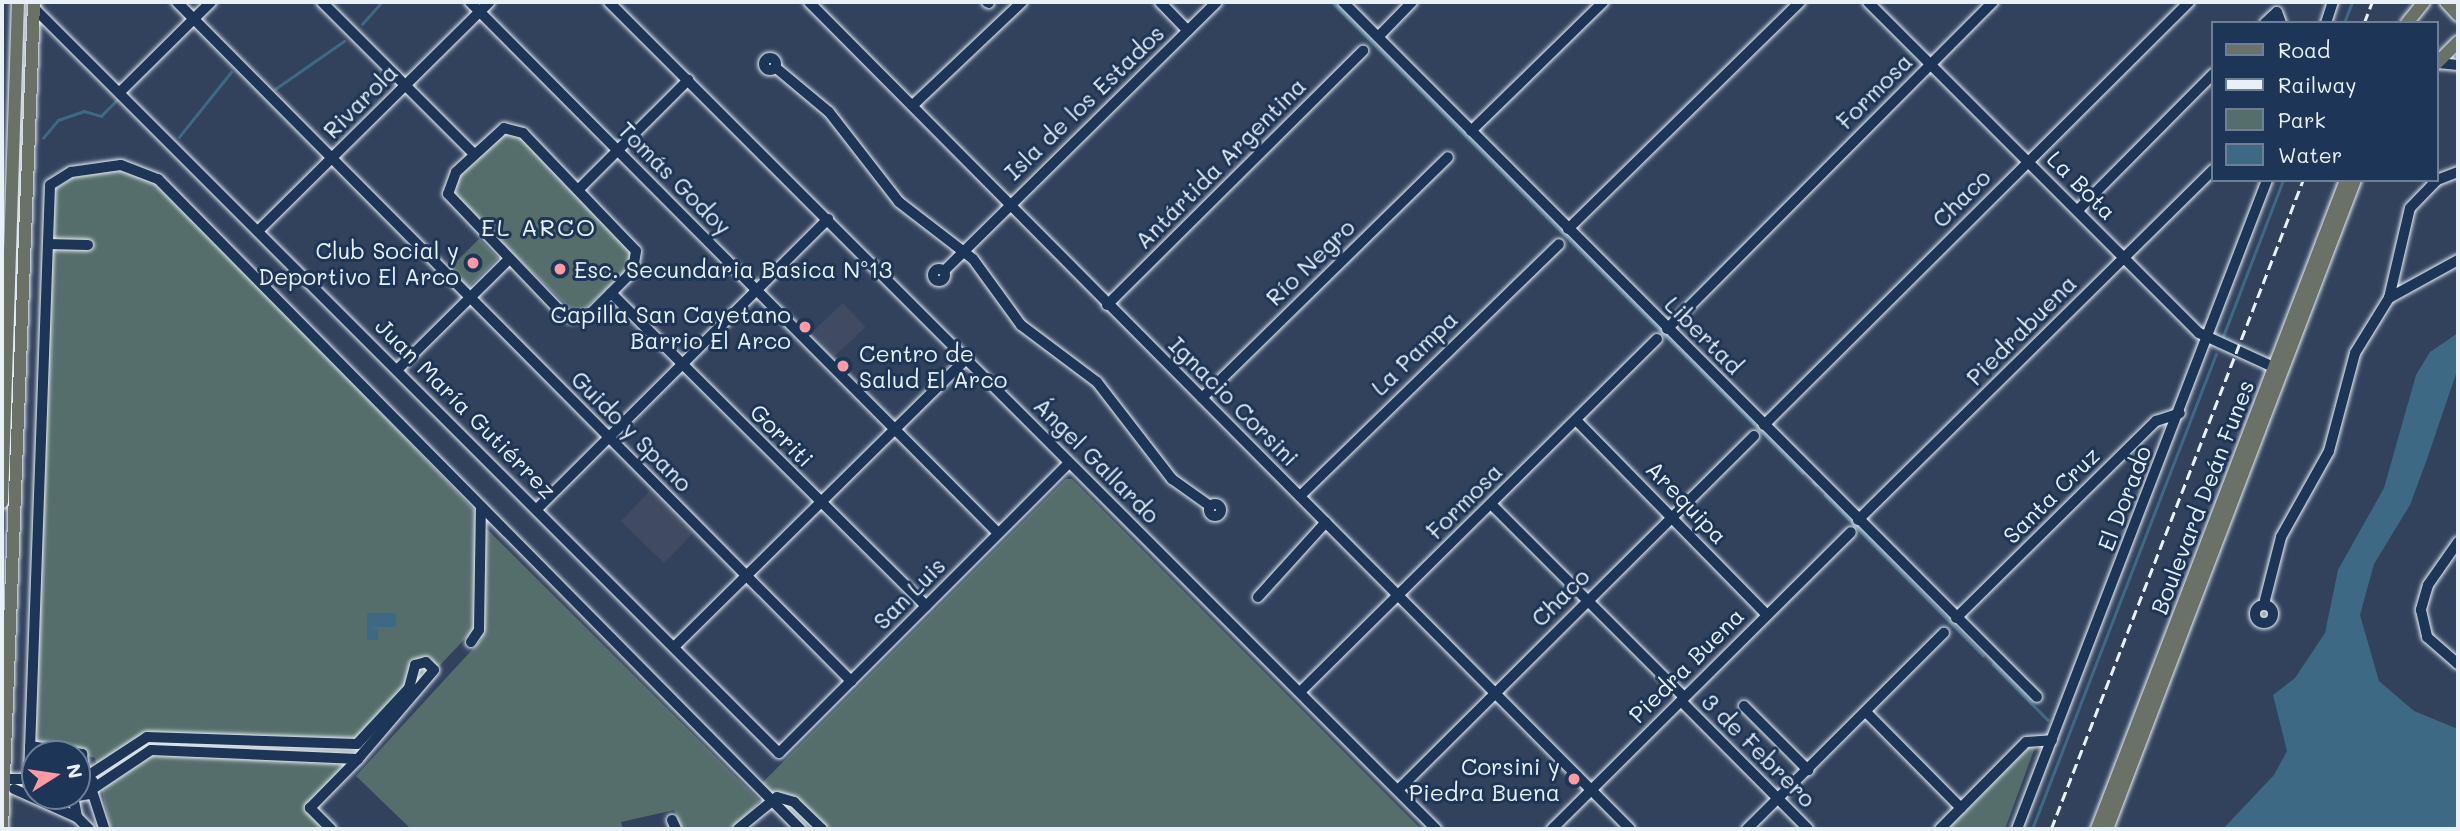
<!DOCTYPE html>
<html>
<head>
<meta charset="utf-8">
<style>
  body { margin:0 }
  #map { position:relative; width:2460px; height:831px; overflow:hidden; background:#32425d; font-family:Mali,sans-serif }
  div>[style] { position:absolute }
  .built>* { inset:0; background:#404b62; transform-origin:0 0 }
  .green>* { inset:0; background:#556e6b; transform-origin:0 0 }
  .water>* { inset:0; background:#3e6984 }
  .stream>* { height:2.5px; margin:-1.25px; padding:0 1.25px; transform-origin:1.25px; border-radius:1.25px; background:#3e6984 }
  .roads { filter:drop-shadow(0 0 2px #e8f1f8) drop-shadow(0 0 2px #e8f1f8) }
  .minor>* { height:10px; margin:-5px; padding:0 5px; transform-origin:5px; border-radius:5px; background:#1d3557 }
  .minor>.ring { margin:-5px; padding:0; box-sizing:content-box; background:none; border:10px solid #1d3557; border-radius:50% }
  .major>* { height:12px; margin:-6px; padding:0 6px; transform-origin:6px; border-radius:6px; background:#6a7166 }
  .rail>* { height:2.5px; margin-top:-1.25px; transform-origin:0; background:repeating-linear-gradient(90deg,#e8f1f8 0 10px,transparent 0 15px) }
  .dots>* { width:19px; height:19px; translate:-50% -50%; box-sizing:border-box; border:4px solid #1d3557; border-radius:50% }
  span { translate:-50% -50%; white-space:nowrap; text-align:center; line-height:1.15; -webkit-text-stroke:6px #1d3557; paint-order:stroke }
  .street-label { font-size:23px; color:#e8f1f8 }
  .poi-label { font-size:23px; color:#e8f1f8 }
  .right { translate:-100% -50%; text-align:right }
  .left { translate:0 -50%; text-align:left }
  .neighbourhood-label { font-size:24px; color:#e8f1f8; letter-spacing:2px }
  .frame { position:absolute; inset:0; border:4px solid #e8f1f8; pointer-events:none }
  .legend { position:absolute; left:2211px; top:21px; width:228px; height:161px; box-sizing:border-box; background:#1d3557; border:2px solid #6e8097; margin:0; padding:9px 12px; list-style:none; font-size:21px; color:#e8f1f8 }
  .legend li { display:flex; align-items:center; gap:14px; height:35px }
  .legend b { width:35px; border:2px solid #6e8097 }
  .north { position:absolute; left:21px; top:740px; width:70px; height:70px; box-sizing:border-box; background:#1d3557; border:2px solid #6e8097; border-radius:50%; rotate:78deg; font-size:19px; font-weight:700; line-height:28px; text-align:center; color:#e8f1f8 }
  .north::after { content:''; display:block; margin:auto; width:24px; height:32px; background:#ff9aa2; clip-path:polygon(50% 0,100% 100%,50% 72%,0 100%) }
</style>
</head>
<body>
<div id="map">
  <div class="built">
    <div style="left:843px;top:303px;width:33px;height:42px;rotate:47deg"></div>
    <div style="left:650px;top:491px;width:60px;height:42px;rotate:44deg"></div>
  </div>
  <div class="green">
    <div style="clip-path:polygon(514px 131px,630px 250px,631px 267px,577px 315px,455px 198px,457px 178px,502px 134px)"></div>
    <div style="clip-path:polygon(122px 169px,159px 183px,477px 513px,474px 629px,306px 808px,327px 829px,110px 829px,95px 758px,34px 743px,54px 190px,72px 178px)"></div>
    <div style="left:479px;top:239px;width:27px;height:42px;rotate:45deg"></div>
    <div style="clip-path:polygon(1066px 479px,1072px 479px,1421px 829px,808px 829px,762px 783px)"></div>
    <div style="clip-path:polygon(485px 527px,760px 801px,732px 829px,682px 829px,674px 810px,621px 822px,623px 829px,411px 829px,356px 776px,481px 640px)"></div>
    <div style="clip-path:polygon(2029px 747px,2035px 747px,2005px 829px,1948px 829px)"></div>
  </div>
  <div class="water">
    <div style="clip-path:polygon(2458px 333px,2458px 368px,2427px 459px,2410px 505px,2374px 564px,2360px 615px,2379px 681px,2414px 711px,2458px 729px,2458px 829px,2223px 829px,2274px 775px,2287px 751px,2273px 695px,2295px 678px,2325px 633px,2338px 570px,2384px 488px,2416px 375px,2430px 352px)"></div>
    <div style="clip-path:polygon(367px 613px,396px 613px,396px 627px,371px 627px,378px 629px,378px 640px,367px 640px)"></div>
  </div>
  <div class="stream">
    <div style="left:1332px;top:2px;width:666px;rotate:45deg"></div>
    <div style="left:2344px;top:23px;width:22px;rotate:-69deg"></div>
    <div style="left:362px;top:24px;width:30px;rotate:-48deg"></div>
    <div style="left:275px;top:89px;width:84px;rotate:-34.8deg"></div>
    <div style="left:179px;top:137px;width:83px;rotate:-51.3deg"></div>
    <div style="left:43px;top:138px;width:23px;rotate:-50deg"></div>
    <div style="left:58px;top:120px;width:28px;rotate:-19deg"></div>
    <div style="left:84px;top:111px;width:18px;rotate:16deg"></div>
    <div style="left:101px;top:116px;width:23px;rotate:-45deg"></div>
    <div style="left:2222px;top:339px;width:170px;rotate:-69deg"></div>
    <div style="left:1813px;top:482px;width:4px;rotate:45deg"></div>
    <div style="left:1825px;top:495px;width:225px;rotate:45.4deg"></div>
    <div style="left:1993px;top:664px;width:78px;rotate:45.5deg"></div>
    <div style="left:2032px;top:829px;width:509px;rotate:-68.83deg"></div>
  </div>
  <div class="roads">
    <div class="minor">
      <div style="left:177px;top:2px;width:957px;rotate:45.21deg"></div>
      <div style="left:322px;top:2px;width:215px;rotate:45deg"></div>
      <div style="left:470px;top:2px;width:749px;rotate:45.16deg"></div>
      <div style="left:609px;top:2px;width:1170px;rotate:45deg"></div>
      <div style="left:809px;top:2px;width:1165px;rotate:45.21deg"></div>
      <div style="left:987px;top:2px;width:2px;rotate:27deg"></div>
      <div style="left:1160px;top:2px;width:40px;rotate:46deg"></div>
      <div style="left:1343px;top:2px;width:982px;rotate:45.04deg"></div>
      <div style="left:1868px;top:2px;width:468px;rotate:45deg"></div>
      <div style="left:2199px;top:333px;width:89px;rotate:24.6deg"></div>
      <div style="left:33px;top:7px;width:1055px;rotate:45deg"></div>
      <div style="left:779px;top:753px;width:410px;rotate:-45deg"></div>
      <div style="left:2265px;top:23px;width:16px;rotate:-43deg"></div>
      <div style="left:2277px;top:12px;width:12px;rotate:70deg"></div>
      <div style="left:2326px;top:23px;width:22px;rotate:-72deg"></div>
      <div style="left:1378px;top:37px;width:49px;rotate:-45.8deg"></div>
      <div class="ring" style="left:764px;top:58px;width:2px;height:2px"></div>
      <div style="left:2438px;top:63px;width:20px;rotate:6deg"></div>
      <div style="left:775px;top:67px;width:70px;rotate:39.8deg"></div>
      <div style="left:829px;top:112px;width:114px;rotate:52.1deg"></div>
      <div style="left:899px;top:202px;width:93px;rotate:37.6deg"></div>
      <div style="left:973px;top:259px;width:82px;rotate:54deg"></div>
      <div style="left:1021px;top:325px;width:95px;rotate:36.9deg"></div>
      <div style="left:1097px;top:382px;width:123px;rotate:52.3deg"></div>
      <div style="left:1172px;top:479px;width:47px;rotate:35.4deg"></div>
      <div style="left:121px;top:91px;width:127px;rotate:-44.7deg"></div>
      <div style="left:913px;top:105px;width:150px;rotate:-43.4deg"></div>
      <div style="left:504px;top:128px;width:20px;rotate:15deg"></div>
      <div style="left:523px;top:133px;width:163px;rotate:46.2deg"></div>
      <div style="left:636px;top:251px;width:20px;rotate:99deg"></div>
      <div style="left:633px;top:271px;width:62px;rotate:135deg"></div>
      <div style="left:589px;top:315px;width:18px;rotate:171deg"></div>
      <div style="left:571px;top:318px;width:13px;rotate:-148deg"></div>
      <div style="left:560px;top:311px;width:162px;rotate:-133.7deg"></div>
      <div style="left:448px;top:194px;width:23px;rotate:-70deg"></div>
      <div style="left:456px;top:172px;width:65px;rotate:-42.5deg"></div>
      <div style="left:1471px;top:131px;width:185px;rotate:-44.3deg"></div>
      <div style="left:2437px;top:180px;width:22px;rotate:-21deg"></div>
      <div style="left:578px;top:190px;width:156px;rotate:-45deg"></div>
      <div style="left:2078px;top:210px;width:192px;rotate:-45.2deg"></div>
      <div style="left:1568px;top:229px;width:325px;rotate:-44.4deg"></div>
      <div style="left:259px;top:230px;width:324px;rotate:-44.7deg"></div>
      <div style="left:48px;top:244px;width:40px;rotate:1.4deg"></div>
      <div class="ring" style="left:933px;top:269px;width:2px;height:2px"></div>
      <div style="left:944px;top:271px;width:383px;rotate:-44.6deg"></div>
      <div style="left:611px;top:293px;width:444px;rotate:44.8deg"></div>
      <div style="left:2389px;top:298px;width:92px;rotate:-76.9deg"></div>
      <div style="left:2410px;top:208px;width:39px;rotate:-46deg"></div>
      <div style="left:1107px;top:305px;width:361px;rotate:-44.8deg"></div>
      <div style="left:1667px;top:329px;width:462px;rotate:-45.1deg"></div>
      <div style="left:398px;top:369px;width:156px;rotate:-44.7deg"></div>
      <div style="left:1202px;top:398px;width:344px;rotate:-44.4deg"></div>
      <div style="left:1576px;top:420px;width:273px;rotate:45.6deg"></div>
      <div style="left:1764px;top:425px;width:600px;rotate:-44.86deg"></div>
      <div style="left:1300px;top:496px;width:361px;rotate:-44.2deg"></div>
      <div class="ring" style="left:1209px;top:504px;width:2px;height:2px"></div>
      <div style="left:1491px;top:504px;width:273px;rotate:45deg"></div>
      <div style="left:537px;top:509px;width:411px;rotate:-44.9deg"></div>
      <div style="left:1858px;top:520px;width:499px;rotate:-44.6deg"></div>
      <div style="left:2458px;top:542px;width:52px;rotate:124.9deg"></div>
      <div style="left:2428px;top:585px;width:26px;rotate:106deg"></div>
      <div style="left:2421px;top:610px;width:28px;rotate:77deg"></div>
      <div style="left:2427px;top:637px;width:41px;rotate:41.1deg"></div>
      <div style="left:1258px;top:597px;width:101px;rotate:-47.8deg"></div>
      <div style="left:2265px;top:600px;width:65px;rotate:-75.7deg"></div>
      <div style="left:2281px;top:537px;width:98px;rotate:-60.8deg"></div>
      <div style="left:2329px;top:451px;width:101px;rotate:-75.1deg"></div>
      <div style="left:2355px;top:353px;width:65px;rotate:-58.3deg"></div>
      <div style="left:2389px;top:298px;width:79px;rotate:-28.8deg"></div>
      <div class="ring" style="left:2255px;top:605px;width:8px;height:8px"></div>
      <div style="left:1956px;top:618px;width:281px;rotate:-44.6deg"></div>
      <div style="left:2156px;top:421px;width:25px;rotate:-18deg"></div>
      <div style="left:471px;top:642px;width:14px;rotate:-56deg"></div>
      <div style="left:479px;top:630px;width:122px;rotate:-89.1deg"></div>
      <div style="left:674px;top:647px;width:410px;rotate:-44.6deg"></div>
      <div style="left:1300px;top:692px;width:502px;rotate:-44.68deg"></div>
      <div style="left:1681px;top:701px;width:180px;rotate:45.2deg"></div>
      <div style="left:1744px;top:706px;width:91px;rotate:45deg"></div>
      <div style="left:1866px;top:712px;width:135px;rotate:45.3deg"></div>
      <div style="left:30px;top:746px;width:53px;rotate:8.7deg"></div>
      <div style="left:82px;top:754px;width:19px;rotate:84deg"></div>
      <div style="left:89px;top:775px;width:69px;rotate:-33.2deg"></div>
      <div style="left:147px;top:737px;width:210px;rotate:1.9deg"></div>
      <div style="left:357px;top:744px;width:76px;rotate:-47.1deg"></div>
      <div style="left:409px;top:688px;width:24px;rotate:-75deg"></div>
      <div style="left:415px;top:665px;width:11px;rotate:-15deg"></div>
      <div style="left:426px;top:662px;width:11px;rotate:45deg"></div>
      <div style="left:434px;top:670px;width:117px;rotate:130.5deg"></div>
      <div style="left:358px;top:759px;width:207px;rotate:-177.5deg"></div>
      <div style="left:151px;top:750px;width:69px;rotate:146.3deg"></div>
      <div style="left:29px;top:778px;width:593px;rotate:-87.97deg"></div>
      <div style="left:50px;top:185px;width:25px;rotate:-32deg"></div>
      <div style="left:71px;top:172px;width:50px;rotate:-8deg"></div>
      <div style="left:121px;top:165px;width:40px;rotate:21deg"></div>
      <div style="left:158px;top:179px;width:914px;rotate:45.35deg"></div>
      <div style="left:4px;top:779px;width:31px"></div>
      <div style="left:14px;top:789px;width:69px;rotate:24deg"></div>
      <div style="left:1398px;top:790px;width:502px;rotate:-44.84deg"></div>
      <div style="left:92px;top:791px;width:40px;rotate:72deg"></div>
      <div style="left:73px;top:796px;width:21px;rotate:79deg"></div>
      <div style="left:77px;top:817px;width:17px;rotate:45deg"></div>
      <div style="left:77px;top:796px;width:13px;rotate:-9deg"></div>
      <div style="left:90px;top:794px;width:13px;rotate:-77deg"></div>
      <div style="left:672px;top:820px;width:10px;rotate:66deg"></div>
      <div style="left:331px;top:829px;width:30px;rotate:-135deg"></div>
      <div style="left:310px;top:808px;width:69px;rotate:-45.6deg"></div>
      <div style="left:738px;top:829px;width:50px;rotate:-39.4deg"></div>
      <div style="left:777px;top:797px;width:18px;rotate:16deg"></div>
      <div style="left:794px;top:802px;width:39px;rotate:44deg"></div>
      <div style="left:1552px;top:829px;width:421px;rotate:-44.8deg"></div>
      <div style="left:1747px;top:829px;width:278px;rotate:-44.9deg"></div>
      <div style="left:1940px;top:829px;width:122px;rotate:-45.3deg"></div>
      <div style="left:2026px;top:742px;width:26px;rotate:-4deg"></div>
      <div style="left:2017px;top:829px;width:695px;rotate:-68.93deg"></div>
    </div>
    <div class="major">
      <div style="left:2446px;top:2px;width:18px;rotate:47deg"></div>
      <div style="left:2407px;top:23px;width:27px;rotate:-51deg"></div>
      <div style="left:2437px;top:63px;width:30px;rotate:-45deg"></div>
      <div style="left:2px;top:502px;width:500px;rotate:-88.17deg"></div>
      <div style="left:2px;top:829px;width:828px;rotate:-87.78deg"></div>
      <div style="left:2097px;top:829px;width:695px;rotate:-69.01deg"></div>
      <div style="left:2107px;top:829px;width:695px;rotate:-69.09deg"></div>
    </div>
  </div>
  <div class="rail">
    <div style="left:2364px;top:23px;width:22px;rotate:-69deg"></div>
    <div style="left:2051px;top:829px;width:696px;rotate:-68.78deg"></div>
  </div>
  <div class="dots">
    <div style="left:473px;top:263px;background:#ff9aa2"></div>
    <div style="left:560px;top:269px;background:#ff9aa2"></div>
    <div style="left:805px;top:327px;background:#ff9aa2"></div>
    <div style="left:843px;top:366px;background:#ff9aa2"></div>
    <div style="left:1574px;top:779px;background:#ff9aa2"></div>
  </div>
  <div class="street-label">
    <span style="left:1874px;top:91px;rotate:-45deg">Formosa</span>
    <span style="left:360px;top:101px;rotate:-45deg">Rivarola</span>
    <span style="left:1084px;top:102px;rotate:-44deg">Isla de los Estados</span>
    <span style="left:1220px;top:163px;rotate:-45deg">Antártida Argentina</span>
    <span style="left:675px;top:178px;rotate:45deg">Tomás Godoy</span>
    <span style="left:2082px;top:185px;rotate:45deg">La Bota</span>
    <span style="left:1961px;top:198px;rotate:-45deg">Chaco</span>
    <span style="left:1310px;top:262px;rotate:-44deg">Río Negro</span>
    <span style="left:2021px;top:330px;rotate:-45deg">Piedrabuena</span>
    <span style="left:1704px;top:335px;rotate:45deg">Libertad</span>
    <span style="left:1414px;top:353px;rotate:-44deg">La Pampa</span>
    <span style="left:1234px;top:401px;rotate:45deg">Ignacio Corsini</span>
    <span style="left:466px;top:408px;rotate:45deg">Juan María Gutiérrez</span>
    <span style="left:632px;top:431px;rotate:45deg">Guido y Spano</span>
    <span style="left:782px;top:435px;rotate:45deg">Gorriti</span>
    <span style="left:1097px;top:460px;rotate:45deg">Ángel Gallardo</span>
    <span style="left:2051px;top:495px;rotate:-45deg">Santa Cruz</span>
    <span style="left:2202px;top:497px;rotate:-69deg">Boulevard Deán Funes</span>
    <span style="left:2124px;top:498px;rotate:-69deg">El Dorado</span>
    <span style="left:1464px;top:501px;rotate:-45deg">Formosa</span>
    <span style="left:1687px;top:502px;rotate:46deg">Arequipa</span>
    <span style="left:909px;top:593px;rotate:-45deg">San Luis</span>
    <span style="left:1560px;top:597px;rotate:-45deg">Chaco</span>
    <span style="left:1686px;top:665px;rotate:-45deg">Piedra Buena</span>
    <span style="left:1759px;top:750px;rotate:45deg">3 de Febrero</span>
  </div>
  <div class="poi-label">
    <span class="right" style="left:459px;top:263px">Club Social y<br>Deportivo El Arco</span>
    <span class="left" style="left:574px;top:269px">Esc. Secundaria Basica Nº13</span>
    <span class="right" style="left:791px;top:327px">Capilla San Cayetano<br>Barrio El Arco</span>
    <span class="left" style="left:859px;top:366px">Centro de<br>Salud El Arco</span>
    <span class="right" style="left:1560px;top:779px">Corsini y<br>Piedra Buena</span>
  </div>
  <div class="neighbourhood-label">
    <span style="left:539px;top:227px">EL ARCO</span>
  </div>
  <div class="frame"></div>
  <ul class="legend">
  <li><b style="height:9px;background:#6a7166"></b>Road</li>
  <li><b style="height:9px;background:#e8f1f8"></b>Railway</li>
  <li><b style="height:19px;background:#556e6b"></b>Park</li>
  <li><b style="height:19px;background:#3e6984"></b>Water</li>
  </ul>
  <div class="north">N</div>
</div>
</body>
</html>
